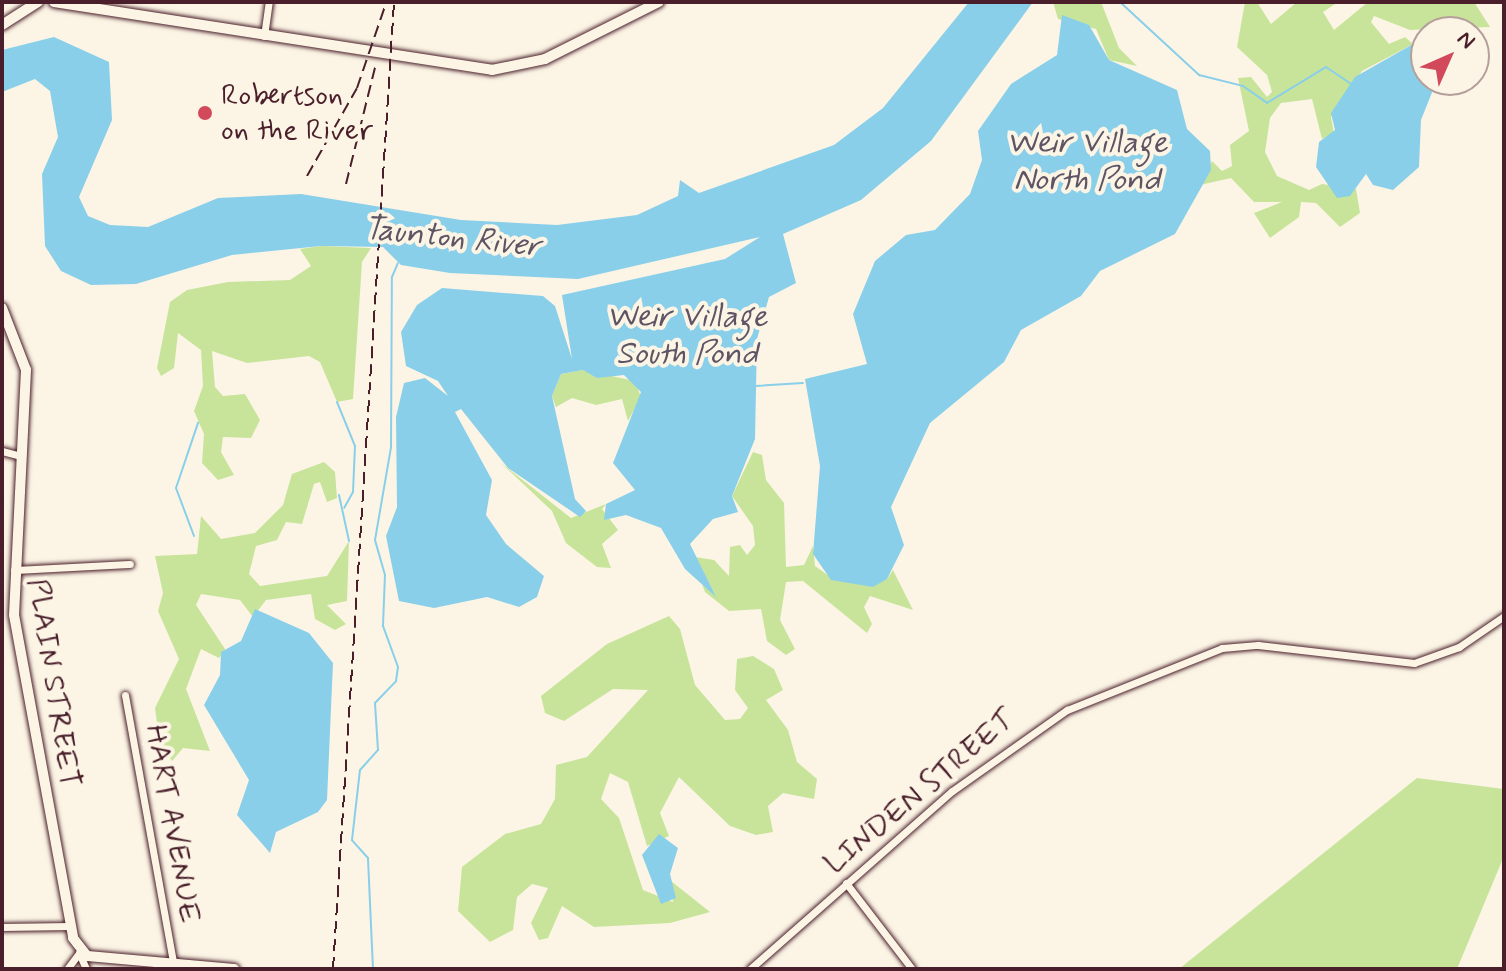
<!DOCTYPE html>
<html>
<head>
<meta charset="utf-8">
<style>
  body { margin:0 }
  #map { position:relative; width:1506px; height:971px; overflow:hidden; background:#fcf5e5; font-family:Mynerve,sans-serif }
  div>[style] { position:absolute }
  .green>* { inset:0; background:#c8e49b }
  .water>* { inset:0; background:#89cfea }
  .stream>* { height:2px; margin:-1px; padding:0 1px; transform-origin:1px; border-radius:1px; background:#89cfea }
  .roads { filter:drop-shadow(0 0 2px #4a1f2b) drop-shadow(0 0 2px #4a1f2b) }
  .street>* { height:7px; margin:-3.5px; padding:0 3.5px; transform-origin:3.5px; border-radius:3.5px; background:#fcf5e5 }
  .secondary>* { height:10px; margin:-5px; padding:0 5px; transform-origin:5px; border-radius:5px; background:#fcf5e5 }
  .rail>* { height:2px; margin-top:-1px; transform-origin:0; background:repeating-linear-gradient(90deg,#4a1f2b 0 12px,transparent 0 18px) }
  .dots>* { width:22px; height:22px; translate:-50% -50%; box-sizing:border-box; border:4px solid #fcf5e5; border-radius:50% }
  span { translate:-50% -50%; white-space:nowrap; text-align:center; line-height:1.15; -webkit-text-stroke:8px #fcf5e5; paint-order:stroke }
  .poi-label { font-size:30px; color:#4a1f2b }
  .left { translate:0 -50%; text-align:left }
  .street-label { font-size:30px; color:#4a1f2b }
  .water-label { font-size:32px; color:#5d5464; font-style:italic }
  .frame { position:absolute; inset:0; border:4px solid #4a1f2b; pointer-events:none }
  .north { position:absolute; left:1410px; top:16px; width:80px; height:80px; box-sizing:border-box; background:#fcf5e5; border:2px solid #b59f9b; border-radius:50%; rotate:45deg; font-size:22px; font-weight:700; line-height:32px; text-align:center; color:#4a1f2b }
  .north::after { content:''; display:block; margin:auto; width:28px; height:36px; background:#d1495b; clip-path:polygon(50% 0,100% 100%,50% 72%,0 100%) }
</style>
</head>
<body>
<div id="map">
  <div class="green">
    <div style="clip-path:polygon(1053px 2px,1101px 2px,1119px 48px,1137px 66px,1109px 60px,1096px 29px,1058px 19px)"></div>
    <div style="clip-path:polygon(1245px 2px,1257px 2px,1271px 24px,1297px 2px,1338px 2px,1323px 12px,1334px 30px,1368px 2px,1474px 2px,1490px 27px,1410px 30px,1374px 16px,1371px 22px,1389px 44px,1405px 37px,1413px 44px,1362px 71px,1331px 117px,1334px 133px,1322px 139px,1312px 99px,1281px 103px,1270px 118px,1265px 152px,1277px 176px,1309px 190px,1322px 184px,1356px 189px,1360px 213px,1340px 227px,1316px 203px,1301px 202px,1299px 217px,1270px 238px,1254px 213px,1282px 202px,1254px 202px,1231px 178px,1200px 185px,1212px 161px,1222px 171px,1232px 166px,1230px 145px,1249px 131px,1238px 78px,1251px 77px,1267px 97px,1272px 92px,1267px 75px,1237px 47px)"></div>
    <div style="clip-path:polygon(321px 246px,371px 248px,362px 262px,353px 399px,337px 402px,320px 362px,309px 356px,247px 363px,212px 351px,215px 387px,223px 396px,245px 394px,260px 420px,251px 438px,223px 437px,221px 452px,234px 475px,218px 480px,202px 463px,204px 434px,194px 411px,203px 386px,201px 350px,178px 333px,174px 368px,161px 376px,157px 368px,170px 302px,187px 290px,228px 282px,290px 280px,311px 266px,300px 249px)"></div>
    <div style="clip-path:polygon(583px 370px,635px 381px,641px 397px,628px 421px,622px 399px,596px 405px,572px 398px,556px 407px,552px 396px,561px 374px)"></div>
    <div style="clip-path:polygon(753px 452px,762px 455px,766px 480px,784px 503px,786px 567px,804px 565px,813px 546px,815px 566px,836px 581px,887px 579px,893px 570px,913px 610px,870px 596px,864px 607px,872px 624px,867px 633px,803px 581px,786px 582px,780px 620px,795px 649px,786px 655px,767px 641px,761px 609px,729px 611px,705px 592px,702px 584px,715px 595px,695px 557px,714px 560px,729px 576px,730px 547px,740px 545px,747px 555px,755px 545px,753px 526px,732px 496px)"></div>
    <div style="clip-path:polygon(324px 462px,335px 472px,337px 498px,327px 502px,320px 482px,314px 484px,302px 524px,286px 522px,277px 540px,256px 546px,249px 574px,260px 586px,327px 576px,349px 541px,347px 601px,327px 605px,346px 624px,335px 630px,315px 619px,311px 594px,266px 600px,253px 617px,240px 600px,201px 594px,196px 605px,225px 649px,219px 658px,201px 649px,186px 689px,210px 751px,183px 748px,172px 761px,160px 744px,155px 708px,179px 659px,158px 611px,163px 593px,155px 556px,197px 554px,201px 516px,221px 539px,255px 533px,283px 505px,292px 474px)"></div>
    <div style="clip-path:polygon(501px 463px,571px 518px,606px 504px,602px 509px,618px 530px,602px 544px,611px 568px,597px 567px,566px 543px,552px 511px)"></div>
    <div style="clip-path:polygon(669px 616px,680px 629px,695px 685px,725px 720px,740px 719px,748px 708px,735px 690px,737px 659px,753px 656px,774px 669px,783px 690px,766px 700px,788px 730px,797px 762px,817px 779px,814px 799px,783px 793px,768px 806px,773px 832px,756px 835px,730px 826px,679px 777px,660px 813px,669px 836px,647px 846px,628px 782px,610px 773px,601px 799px,619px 818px,643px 890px,673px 902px,671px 881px,710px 912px,670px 923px,594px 927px,562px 906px,548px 938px,539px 940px,531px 923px,548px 888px,532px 884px,517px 897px,513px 930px,490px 942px,458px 911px,462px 867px,505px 834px,541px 824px,555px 799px,556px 765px,587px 757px,648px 690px,613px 689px,564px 721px,545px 713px,541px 696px,607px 644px)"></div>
    <div style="clip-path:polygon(1417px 778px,1504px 789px,1504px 856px,1457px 969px,1179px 969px)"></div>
  </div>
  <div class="water">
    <div style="clip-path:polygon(969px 2px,1033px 2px,931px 141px,861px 200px,783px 234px,796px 283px,769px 297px,757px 339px,755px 439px,732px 496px,738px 512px,713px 519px,690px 544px,716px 597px,685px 569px,661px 528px,626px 515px,604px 520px,606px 504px,635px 490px,613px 463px,641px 392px,624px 375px,597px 378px,583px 370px,561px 374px,552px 396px,575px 499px,586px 511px,580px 517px,508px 468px,461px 409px,455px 412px,492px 480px,486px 515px,506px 544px,544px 576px,537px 597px,519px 607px,487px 597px,434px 608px,399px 601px,386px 536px,397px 507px,396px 417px,404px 383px,425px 378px,448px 396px,438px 381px,406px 366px,401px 332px,417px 305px,442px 288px,543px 296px,555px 306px,572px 359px,562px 295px,725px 259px,760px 237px,578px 279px,450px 273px,401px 265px,383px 247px,321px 246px,232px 255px,136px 284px,91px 285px,61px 271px,45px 246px,42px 174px,58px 137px,50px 91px,35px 79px,2px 92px,2px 50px,54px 37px,109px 62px,112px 120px,79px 197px,88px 216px,110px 225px,148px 227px,218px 198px,301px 194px,461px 220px,557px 225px,637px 215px,678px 196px,680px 180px,699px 193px,834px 145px,883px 108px)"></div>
    <div style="clip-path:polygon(1062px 15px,1089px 25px,1109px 60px,1177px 90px,1187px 129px,1210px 151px,1211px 170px,1175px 234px,1100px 271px,1081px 296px,1021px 330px,1004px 362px,930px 423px,891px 507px,904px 545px,887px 579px,873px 587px,831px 580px,813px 554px,820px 466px,805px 379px,867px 364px,853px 314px,875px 261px,906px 235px,935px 230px,970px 194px,982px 160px,978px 131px,1011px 84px,1057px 55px)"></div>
    <div style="clip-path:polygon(1413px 44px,1426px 47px,1426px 80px,1437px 80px,1421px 120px,1419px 167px,1393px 190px,1373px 185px,1366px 174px,1350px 196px,1337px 198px,1316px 167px,1319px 142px,1335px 130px,1331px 113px,1355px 77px)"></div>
    <div style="clip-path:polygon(255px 609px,309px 633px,333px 663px,327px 800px,318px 812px,276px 832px,270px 853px,237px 815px,249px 780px,204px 705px,220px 675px,221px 652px,241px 641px)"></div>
    <div style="clip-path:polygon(659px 834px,678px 848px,670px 874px,676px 898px,661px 904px,642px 855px)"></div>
  </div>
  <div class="stream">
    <div style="left:1120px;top:2px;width:108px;rotate:42.7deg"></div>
    <div style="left:1199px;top:75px;width:45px;rotate:14deg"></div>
    <div style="left:1243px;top:86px;width:29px;rotate:35deg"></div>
    <div style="left:1267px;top:103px;width:69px;rotate:-31.4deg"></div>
    <div style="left:1326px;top:67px;width:30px;rotate:34deg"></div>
    <div style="left:756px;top:386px;width:47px;rotate:-3.7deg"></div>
    <div style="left:337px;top:402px;width:48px;rotate:67.8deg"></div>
    <div style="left:355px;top:446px;width:46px;rotate:92.5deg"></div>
    <div style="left:353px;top:492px;width:18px;rotate:119deg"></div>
    <div style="left:339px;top:495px;width:47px;rotate:77.7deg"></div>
    <div style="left:194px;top:536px;width:51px;rotate:-110.6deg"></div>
    <div style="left:176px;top:488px;width:69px;rotate:-71.3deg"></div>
    <div style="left:373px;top:969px;width:111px;rotate:-92.6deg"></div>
    <div style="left:368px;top:858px;width:24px;rotate:-132deg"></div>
    <div style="left:352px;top:840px;width:70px;rotate:-83.5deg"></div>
    <div style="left:360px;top:770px;width:27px;rotate:-48deg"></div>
    <div style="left:378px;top:750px;width:47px;rotate:-93.7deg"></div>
    <div style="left:375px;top:703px;width:30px;rotate:-46deg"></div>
    <div style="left:396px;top:681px;width:14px;rotate:-82deg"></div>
    <div style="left:398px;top:667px;width:44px;rotate:-110.1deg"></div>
    <div style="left:383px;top:626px;width:51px;rotate:-87.8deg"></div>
    <div style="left:385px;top:575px;width:36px;rotate:-106deg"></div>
    <div style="left:375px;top:540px;width:94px;rotate:-80.2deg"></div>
    <div style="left:391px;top:447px;width:170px;rotate:-89.7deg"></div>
    <div style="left:392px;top:277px;width:15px;rotate:-67deg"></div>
  </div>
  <div class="roads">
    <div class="street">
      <div style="left:264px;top:36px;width:34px;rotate:-82deg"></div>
      <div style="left:2px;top:451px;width:20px;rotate:15deg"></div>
      <div style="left:14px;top:570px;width:116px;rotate:-3deg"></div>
      <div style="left:125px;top:695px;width:271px;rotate:79.8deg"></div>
      <div style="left:846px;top:883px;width:108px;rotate:52.5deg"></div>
      <div style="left:2px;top:927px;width:68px;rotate:-0.8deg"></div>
      <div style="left:67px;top:969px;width:20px;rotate:-53deg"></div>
      <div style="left:79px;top:953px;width:17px;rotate:66deg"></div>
      <div style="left:750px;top:969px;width:269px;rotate:-41.4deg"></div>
      <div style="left:952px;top:791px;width:141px;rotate:-35.2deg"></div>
      <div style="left:1067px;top:710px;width:167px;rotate:-21.8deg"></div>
      <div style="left:1222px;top:648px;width:36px;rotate:-5deg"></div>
      <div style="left:1258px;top:645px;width:157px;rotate:6.6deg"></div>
      <div style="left:1414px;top:663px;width:48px;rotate:-19.6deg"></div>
      <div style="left:1459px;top:647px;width:55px;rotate:-34.6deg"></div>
    </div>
    <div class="secondary">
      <div style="left:54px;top:2px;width:443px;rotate:8.8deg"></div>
      <div style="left:492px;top:70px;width:54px;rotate:-11.7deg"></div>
      <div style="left:545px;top:59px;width:127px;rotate:-26.6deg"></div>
      <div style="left:2px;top:25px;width:43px;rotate:-32.6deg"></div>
      <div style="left:2px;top:308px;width:66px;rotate:68.8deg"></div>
      <div style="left:26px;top:370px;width:245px;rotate:92.8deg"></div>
      <div style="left:14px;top:615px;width:328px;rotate:79.6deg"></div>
      <div style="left:73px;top:938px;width:23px;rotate:52deg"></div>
      <div style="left:87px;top:956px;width:148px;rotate:5.1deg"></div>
    </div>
  </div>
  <div class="rail">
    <div style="left:307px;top:176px;width:101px;rotate:-60.4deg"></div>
    <div style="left:357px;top:88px;width:87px;rotate:-71.1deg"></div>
    <div style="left:346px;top:184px;width:120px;rotate:-76deg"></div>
    <div style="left:333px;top:969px;width:969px;rotate:-86.39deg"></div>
  </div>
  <div class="dots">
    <div style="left:205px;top:113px;background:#d1495b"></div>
  </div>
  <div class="poi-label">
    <span class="left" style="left:221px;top:113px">Robertson<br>on the River</span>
  </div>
  <div class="street-label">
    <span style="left:53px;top:683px;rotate:81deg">PLAIN STREET</span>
    <span style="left:920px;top:792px;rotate:-40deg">LINDEN STREET</span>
    <span style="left:172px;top:824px;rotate:80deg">HART AVENUE</span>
  </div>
  <div class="water-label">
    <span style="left:1087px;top:162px">Weir Village<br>North Pond</span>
    <span style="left:452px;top:238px;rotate:6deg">Taunton River</span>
    <span style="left:687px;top:336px">Weir Village<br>South Pond</span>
  </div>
  <div class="frame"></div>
  <div class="north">N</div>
</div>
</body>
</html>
